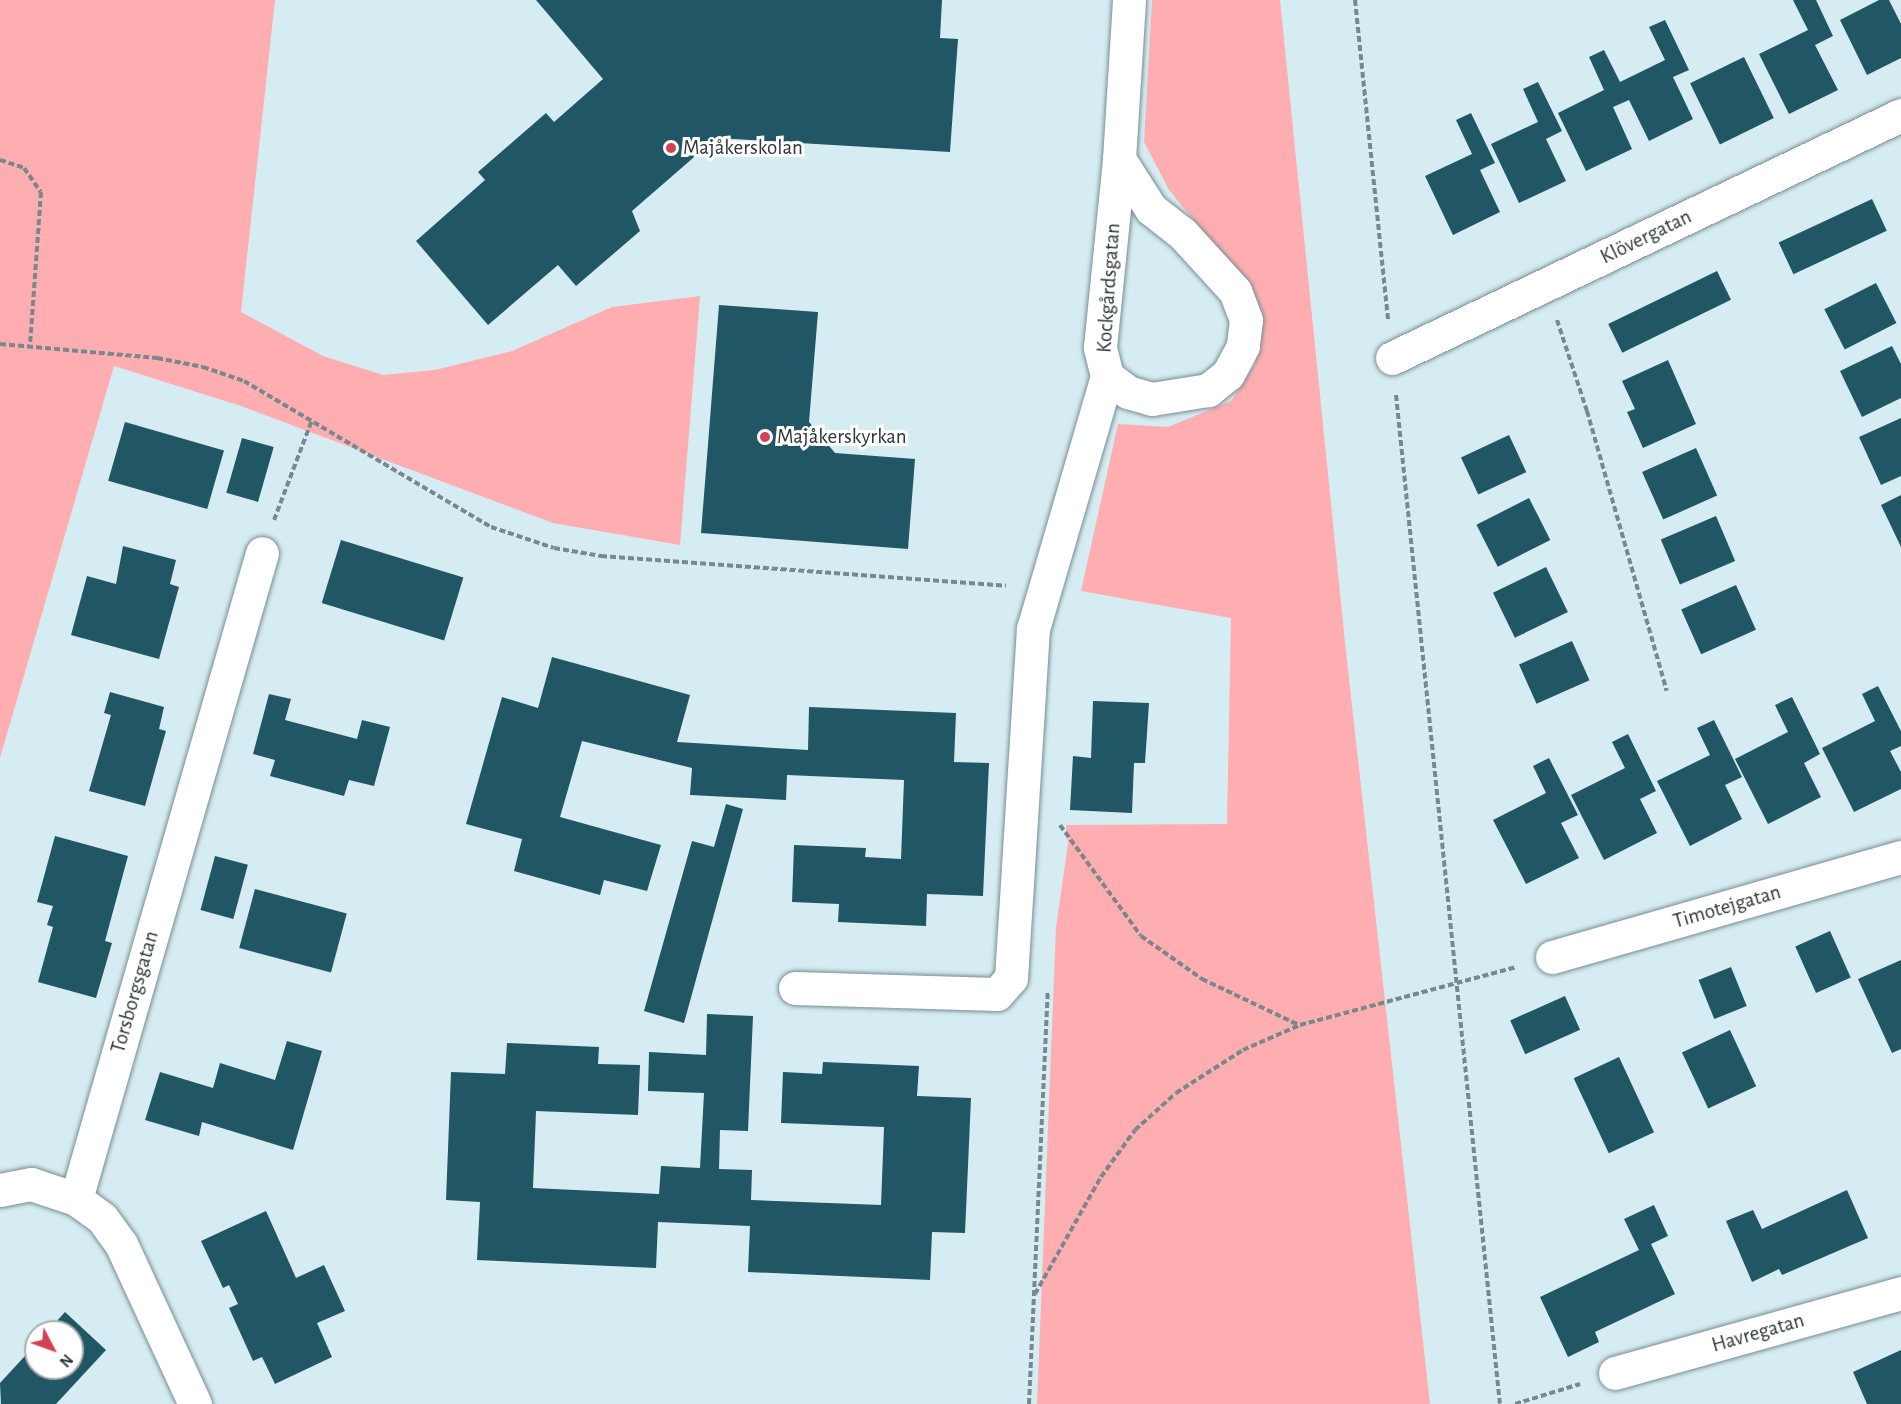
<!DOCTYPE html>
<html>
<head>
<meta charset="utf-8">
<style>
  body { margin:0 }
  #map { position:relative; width:1901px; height:1404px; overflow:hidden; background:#d6ecf3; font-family:"Alegreya Sans",sans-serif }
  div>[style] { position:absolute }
  .green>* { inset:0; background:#feaeb0 }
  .building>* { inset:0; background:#215665; transform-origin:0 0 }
  .path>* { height:4px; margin-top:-2px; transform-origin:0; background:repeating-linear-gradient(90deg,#79888d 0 6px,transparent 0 9px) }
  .roads { filter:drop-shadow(0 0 2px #798d93) drop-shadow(0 0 2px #798d93) }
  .minor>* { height:33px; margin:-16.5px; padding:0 16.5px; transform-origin:16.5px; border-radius:16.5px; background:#fff }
  .dots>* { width:16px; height:16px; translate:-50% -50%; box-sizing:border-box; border:3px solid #fff; border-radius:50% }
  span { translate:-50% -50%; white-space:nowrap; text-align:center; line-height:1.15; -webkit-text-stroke:6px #fff; paint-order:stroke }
  .poi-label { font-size:21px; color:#2d3638 }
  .left { translate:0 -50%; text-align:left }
  .street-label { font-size:21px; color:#2d3638 }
  .north { position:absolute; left:24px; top:1320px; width:60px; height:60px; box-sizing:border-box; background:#fff; border:2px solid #abafaf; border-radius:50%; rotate:131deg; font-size:16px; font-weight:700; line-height:24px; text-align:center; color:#2d3638 }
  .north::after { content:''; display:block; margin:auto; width:21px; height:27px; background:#d34254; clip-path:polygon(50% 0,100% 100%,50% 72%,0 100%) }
</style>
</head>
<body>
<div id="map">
  <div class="green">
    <div style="clip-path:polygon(0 0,275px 0,241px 312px,323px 356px,383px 375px,435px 370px,512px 351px,612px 307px,700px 296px,680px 545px,553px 523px,241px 406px,114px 366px,0 758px)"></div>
    <div style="clip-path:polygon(1152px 0,1280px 0,1346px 652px,1430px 1404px,1037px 1404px,1056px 927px,1068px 844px,1066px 825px,1227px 824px,1231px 618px,1081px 591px,1118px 424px,1168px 427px,1231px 401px,1255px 365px,1260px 324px,1249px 287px,1169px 190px,1144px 142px)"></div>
  </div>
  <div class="building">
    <div style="clip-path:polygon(536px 0,942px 0,940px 38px,958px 39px,950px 152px,716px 138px,632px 211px,640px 231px,576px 286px,558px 265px,488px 325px,416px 241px,485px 180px,478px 172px,546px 113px,554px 122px,603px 79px)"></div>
    <div style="clip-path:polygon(1793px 0,1816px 0,1833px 36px,1815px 45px,1838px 90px,1789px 114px,1759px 54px,1808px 30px)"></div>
    <div style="clip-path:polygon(1879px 0,1889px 0,1901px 24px,1901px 58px,1867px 75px,1840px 20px)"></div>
    <div style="clip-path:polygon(1665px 20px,1689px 70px,1673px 77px,1693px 119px,1649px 141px,1629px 100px,1613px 107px,1632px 149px,1586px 171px,1558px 113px,1604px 90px,1589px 57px,1604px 50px,1620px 82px,1665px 60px,1649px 27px)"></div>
    <div style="left:1744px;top:57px;width:68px;height:60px;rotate:64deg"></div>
    <div style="clip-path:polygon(1538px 82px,1562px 131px,1546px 139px,1566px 181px,1519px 203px,1491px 144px,1538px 122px,1523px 89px)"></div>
    <div style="clip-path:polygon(1471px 113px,1495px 163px,1480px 170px,1500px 212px,1453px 235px,1425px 176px,1472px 154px,1456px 120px)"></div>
    <div style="left:1872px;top:199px;width:35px;height:103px;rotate:65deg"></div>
    <div style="left:1717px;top:271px;width:32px;height:121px;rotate:64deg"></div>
    <div style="left:1876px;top:283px;width:45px;height:58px;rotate:63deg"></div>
    <div style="clip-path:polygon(719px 305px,818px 312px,809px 422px,835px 453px,915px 459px,908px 549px,701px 533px)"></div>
    <div style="clip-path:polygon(1892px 346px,1901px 364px,1901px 398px,1862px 417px,1840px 371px)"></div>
    <div style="clip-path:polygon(1668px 360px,1696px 424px,1643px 448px,1627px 412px,1635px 409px,1622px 381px)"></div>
    <div style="clip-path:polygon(1901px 418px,1901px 476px,1881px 485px,1859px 437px)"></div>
    <div style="left:125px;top:422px;width:103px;height:61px;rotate:16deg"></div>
    <div style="left:1509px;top:435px;width:41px;height:53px;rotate:65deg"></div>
    <div style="left:242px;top:438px;width:33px;height:57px;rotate:16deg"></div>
    <div style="left:1696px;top:448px;width:52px;height:59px;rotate:66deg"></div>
    <div style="clip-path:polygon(1901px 495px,1901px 547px,1881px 505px)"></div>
    <div style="left:1529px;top:498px;width:47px;height:59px;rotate:63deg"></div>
    <div style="left:1716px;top:516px;width:49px;height:60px;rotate:67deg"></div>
    <div style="left:341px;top:540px;width:128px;height:66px;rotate:17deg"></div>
    <div style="clip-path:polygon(123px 546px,176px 560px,170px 584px,179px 587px,159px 659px,71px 635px,87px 576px,116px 584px)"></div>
    <div style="left:1546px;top:567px;width:50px;height:59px;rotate:64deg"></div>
    <div style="left:1736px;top:585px;width:49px;height:60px;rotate:66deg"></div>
    <div style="left:1572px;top:641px;width:43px;height:58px;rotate:66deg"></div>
    <div style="clip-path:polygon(552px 657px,690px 695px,677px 742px,808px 750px,809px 707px,956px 713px,954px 762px,989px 763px,983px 896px,927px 894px,926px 926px,838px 922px,839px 904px,792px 902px,794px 845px,866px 848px,865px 857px,901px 859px,904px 780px,787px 775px,786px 800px,690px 795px,692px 768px,582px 741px,560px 817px,661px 845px,647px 891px,604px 880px,600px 895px,514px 871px,522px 839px,466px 824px,502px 697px,538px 708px)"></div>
    <div style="clip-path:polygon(1878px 686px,1901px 731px,1901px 746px,1890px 751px,1901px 772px,1901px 789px,1854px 812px,1822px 748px,1875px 721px,1862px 694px)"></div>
    <div style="clip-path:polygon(110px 692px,164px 707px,159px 729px,166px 731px,145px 806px,89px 791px,111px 715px,104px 713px)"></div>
    <div style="clip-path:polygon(269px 694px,291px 699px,285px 720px,357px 739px,362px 720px,390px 727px,374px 786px,349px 780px,344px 796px,270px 776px,275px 760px,253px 754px)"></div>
    <div style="clip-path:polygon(1792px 697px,1820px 754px,1804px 763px,1821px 797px,1768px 824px,1735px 759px,1788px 732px,1775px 705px)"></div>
    <div style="clip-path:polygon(1093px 701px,1149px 703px,1145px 763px,1134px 763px,1132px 813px,1070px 810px,1073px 756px,1091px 758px)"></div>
    <div style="clip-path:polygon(1714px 720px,1742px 777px,1725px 785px,1742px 819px,1690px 846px,1657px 781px,1710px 755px,1697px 728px)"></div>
    <div style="clip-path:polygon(1628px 734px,1656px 791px,1640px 799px,1657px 833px,1604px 860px,1571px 795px,1625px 768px,1612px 742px)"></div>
    <div style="clip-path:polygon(1549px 758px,1578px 815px,1561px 823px,1579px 858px,1526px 884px,1493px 820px,1546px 793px,1533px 766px)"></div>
    <div style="clip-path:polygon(726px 804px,743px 809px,684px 1023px,644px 1011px,692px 841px,714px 847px)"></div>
    <div style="clip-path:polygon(55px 836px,128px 856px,105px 941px,112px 943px,96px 998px,38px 982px,53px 927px,47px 925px,53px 906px,37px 902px)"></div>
    <div style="left:215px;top:856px;width:34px;height:56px;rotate:15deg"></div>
    <div style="left:255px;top:889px;width:95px;height:61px;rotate:15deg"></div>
    <div style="left:1830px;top:931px;width:51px;height:38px;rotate:66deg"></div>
    <div style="clip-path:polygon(1901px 960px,1901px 1049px,1892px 1053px,1858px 979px)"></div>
    <div style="left:1731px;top:967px;width:42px;height:35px;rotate:68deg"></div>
    <div style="left:1565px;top:996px;width:37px;height:60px;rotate:66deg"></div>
    <div style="clip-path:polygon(707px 1014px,753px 1016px,748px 1131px,720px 1130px,719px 1169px,752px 1170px,751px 1200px,881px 1205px,884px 1127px,781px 1123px,783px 1072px,822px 1074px,823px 1062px,919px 1066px,917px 1096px,971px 1098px,965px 1233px,932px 1232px,930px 1280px,748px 1272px,750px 1226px,658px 1222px,656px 1268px,477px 1260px,480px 1202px,446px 1200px,451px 1072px,505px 1074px,507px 1043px,599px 1047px,598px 1064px,640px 1065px,638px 1115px,536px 1111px,533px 1188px,659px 1194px,661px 1166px,700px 1168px,704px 1093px,648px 1091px,649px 1052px,706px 1055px)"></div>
    <div style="left:1730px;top:1030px;width:62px;height:53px;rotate:65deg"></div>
    <div style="clip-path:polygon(287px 1041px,322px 1051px,293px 1150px,202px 1122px,199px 1136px,145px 1120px,160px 1072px,213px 1088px,220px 1063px,275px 1080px)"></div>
    <div style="left:1619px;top:1057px;width:83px;height:50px;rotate:65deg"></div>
    <div style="clip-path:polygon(1847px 1190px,1868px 1238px,1782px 1275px,1779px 1269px,1752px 1282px,1726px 1221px,1753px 1210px,1762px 1229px)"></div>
    <div style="clip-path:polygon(1654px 1205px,1668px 1236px,1651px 1244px,1675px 1294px,1595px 1332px,1599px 1342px,1568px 1357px,1540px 1297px,1639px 1250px,1624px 1219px)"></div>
    <div style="clip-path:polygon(266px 1211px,296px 1278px,324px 1265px,345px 1311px,317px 1323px,332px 1357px,275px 1384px,262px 1357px,253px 1361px,229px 1308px,238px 1304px,229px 1285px,223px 1288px,201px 1241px)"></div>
    <div style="clip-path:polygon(65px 1312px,106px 1350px,56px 1404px,1px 1404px,0 1383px,36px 1344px,36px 1368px,72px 1368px,72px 1332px,47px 1332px)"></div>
    <div style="clip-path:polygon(1901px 1350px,1901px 1404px,1867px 1404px,1853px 1372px)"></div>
  </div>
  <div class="path">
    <div style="left:1355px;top:0;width:321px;rotate:84.1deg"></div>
    <div style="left:0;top:160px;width:25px;rotate:18deg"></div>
    <div style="left:24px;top:168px;width:29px;rotate:55deg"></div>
    <div style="left:41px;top:192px;width:154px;rotate:94.1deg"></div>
    <div style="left:1557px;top:320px;width:96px;rotate:71.8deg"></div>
    <div style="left:1587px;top:411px;width:291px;rotate:74.1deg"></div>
    <div style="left:0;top:344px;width:158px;rotate:5.1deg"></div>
    <div style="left:157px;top:358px;width:47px;rotate:11.1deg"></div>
    <div style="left:203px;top:367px;width:43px;rotate:18.9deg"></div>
    <div style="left:244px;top:381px;width:287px;rotate:30.6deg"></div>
    <div style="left:491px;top:527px;width:66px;rotate:18.4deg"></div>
    <div style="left:554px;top:548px;width:48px;rotate:9.7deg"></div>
    <div style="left:601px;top:556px;width:406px;rotate:4.2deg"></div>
    <div style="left:1396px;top:395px;width:1014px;rotate:84.12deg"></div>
    <div style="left:274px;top:520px;width:107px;rotate:-69.2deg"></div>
    <div style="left:1060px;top:825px;width:137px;rotate:53.9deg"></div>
    <div style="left:1141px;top:936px;width:75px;rotate:35.2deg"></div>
    <div style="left:1202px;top:979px;width:107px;rotate:25.4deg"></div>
    <div style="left:1035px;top:1294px;width:134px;rotate:-60.6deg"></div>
    <div style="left:1101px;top:1177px;width:58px;rotate:-54.1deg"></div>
    <div style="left:1135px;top:1130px;width:55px;rotate:-42.1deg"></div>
    <div style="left:1176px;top:1093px;width:80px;rotate:-32.7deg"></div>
    <div style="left:1243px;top:1050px;width:62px;rotate:-23.7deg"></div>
    <div style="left:1300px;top:1025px;width:225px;rotate:-15deg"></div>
    <div style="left:1029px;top:1404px;width:413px;rotate:-87.4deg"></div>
    <div style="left:1515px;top:1404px;width:68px;rotate:-17.1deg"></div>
  </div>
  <div class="roads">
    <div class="minor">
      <div style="left:1119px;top:159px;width:59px;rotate:57.4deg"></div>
      <div style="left:1151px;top:209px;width:39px;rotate:38deg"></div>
      <div style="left:1182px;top:233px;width:79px;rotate:47.6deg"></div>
      <div style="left:1235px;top:291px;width:31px;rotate:69deg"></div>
      <div style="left:1246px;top:320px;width:26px;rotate:97deg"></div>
      <div style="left:1243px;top:346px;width:32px;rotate:118deg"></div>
      <div style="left:1228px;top:374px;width:26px;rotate:141deg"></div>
      <div style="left:1208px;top:390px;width:57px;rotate:170.9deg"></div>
      <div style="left:1152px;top:399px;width:25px;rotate:-164deg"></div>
      <div style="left:1128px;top:392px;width:26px;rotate:-143deg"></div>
      <div style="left:1107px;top:376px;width:30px;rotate:-104deg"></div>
      <div style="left:1100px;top:347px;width:189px;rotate:-84.2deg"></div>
      <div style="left:1119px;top:159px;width:159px;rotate:-86.4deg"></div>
      <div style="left:1392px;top:358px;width:564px;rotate:-25.52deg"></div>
      <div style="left:1552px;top:957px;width:363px;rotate:-16deg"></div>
      <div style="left:795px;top:988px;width:202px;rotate:1.7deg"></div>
      <div style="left:997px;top:994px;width:21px;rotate:-49deg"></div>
      <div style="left:1011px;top:978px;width:350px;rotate:-86.4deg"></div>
      <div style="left:1033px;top:629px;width:264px;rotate:-73.7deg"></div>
      <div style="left:0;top:1190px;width:32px;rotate:-11deg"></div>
      <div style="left:31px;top:1184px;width:47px;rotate:18.4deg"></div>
      <div style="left:1615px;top:1373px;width:297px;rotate:-15.6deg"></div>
      <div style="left:195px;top:1404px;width:176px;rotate:-114.8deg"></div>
      <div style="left:121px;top:1244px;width:32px;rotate:-126deg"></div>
      <div style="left:102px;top:1218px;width:32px;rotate:-144deg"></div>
      <div style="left:76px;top:1199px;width:672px;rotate:-73.94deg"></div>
    </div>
  </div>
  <div class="dots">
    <div style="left:671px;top:148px;background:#d34254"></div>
    <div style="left:765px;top:437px;background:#d34254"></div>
  </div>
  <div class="poi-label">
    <span class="left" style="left:683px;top:148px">Majåkerskolan</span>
    <span class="left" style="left:777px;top:437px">Majåkerskyrkan</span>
  </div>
  <div class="street-label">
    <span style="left:1646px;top:237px;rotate:-26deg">Klövergatan</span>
    <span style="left:1109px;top:288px;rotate:-86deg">Kockgårdsgatan</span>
    <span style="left:1727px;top:907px;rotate:-16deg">Timotejgatan</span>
    <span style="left:135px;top:992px;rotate:-74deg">Torsborgsgatan</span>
    <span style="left:1758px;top:1333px;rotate:-16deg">Havregatan</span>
  </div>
  <div class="north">N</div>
</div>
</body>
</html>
